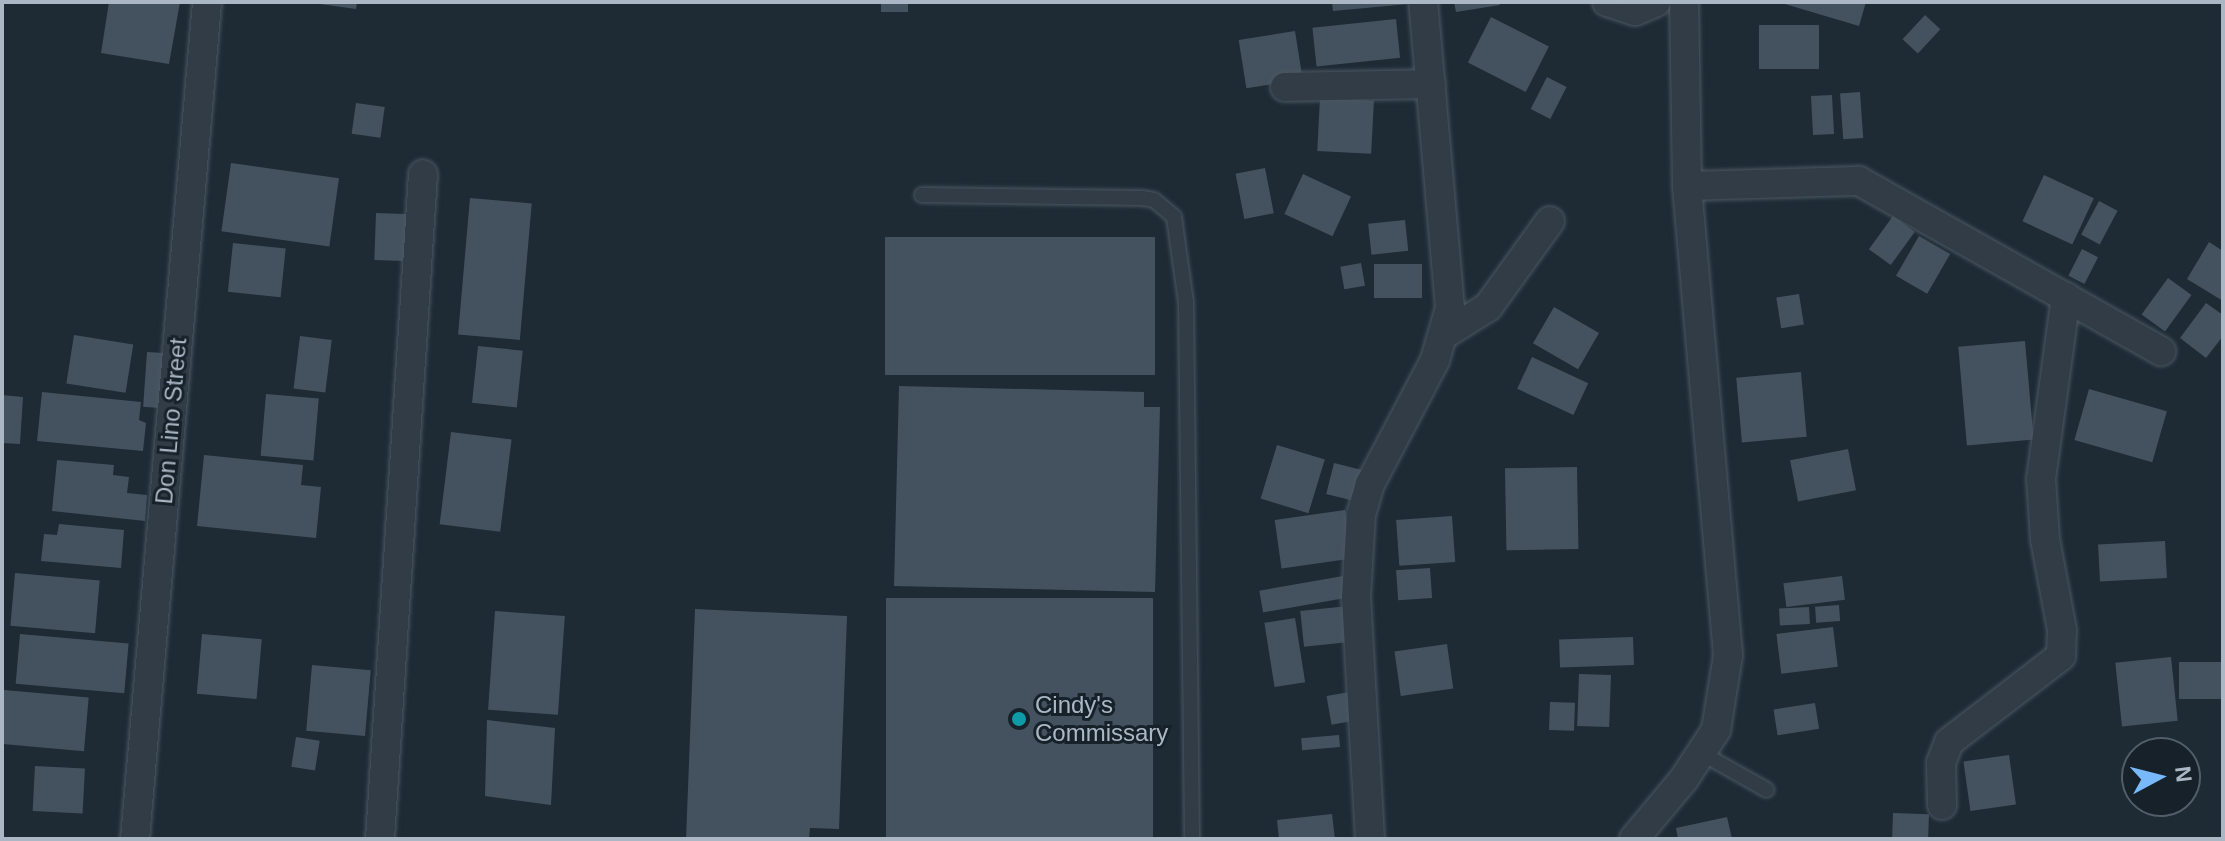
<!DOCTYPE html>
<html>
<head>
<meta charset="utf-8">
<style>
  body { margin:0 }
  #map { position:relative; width:2225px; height:841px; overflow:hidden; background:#1e2b35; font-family:Arial,sans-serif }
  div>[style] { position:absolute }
  .building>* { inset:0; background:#445260; transform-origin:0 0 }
  .roads { filter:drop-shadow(0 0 2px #4c5761) drop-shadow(0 0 2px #4c5761) }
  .lane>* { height:14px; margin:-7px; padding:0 7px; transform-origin:7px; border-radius:7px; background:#313c46 }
  .street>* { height:28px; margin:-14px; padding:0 14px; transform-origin:14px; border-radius:14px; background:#313c46 }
  .dots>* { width:22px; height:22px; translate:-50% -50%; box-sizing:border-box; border:4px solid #17212a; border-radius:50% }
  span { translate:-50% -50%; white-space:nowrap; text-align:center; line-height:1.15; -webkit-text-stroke:6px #17212a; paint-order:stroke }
  .street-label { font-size:24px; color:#abb7c4 }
  .poi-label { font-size:24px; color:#abb7c4 }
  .left { translate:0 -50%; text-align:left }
  .frame { position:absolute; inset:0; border:4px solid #abb7c4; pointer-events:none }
  .north { position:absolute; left:2121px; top:737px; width:80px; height:80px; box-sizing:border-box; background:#17212a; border:2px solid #525d68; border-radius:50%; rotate:83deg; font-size:22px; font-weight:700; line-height:32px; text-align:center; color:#abb7c4 }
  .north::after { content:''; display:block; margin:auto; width:28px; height:36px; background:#78b9fc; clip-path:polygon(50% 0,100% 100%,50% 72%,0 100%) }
</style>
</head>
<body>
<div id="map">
  <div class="building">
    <div style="clip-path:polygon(109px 2px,180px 2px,169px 64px,101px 53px)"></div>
    <div style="clip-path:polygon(305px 2px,357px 2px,356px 9px)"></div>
    <div style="left:881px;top:2px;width:27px;height:10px"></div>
    <div style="clip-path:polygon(1332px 2px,1409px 2px,1409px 4px,1333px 11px)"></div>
    <div style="clip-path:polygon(1454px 2px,1499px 2px,1500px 5px,1456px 12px)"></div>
    <div style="clip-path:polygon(1778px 2px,1866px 2px,1859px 26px)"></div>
    <div style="left:1925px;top:15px;width:21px;height:33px;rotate:43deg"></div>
    <div style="left:1491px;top:17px;width:65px;height:51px;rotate:27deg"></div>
    <div style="left:1396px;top:19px;width:39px;height:84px;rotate:84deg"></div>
    <div style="left:1759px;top:25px;width:60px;height:44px"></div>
    <div style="left:1295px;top:31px;width:49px;height:57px;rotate:81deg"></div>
    <div style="left:1547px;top:77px;width:22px;height:36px;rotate:27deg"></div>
    <div style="left:1860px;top:92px;width:46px;height:20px;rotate:86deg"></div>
    <div style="left:1832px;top:95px;width:39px;height:21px;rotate:87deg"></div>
    <div style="left:1320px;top:98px;width:54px;height:53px;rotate:3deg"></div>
    <div style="left:356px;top:103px;width:29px;height:31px;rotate:8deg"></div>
    <div style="left:231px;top:163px;width:109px;height:69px;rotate:8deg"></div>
    <div style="left:1265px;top:168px;width:46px;height:30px;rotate:79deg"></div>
    <div style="left:1303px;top:174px;width:53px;height:44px;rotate:25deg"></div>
    <div style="left:2044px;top:175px;width:55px;height:51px;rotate:25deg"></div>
    <div style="left:470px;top:198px;width:62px;height:137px;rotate:5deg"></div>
    <div style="left:2099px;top:201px;width:21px;height:38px;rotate:28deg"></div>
    <div style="left:376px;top:213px;width:36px;height:47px;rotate:2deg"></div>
    <div style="left:1893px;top:216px;width:27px;height:41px;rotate:36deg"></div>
    <div style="left:1405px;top:220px;width:31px;height:37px;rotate:84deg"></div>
    <div style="left:1919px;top:236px;width:36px;height:46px;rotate:30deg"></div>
    <div style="left:1155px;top:237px;width:138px;height:270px;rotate:90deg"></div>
    <div style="clip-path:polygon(2209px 242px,2223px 251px,2223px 301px,2187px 279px)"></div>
    <div style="left:233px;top:243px;width:53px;height:49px;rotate:6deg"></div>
    <div style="left:2082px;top:249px;width:18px;height:30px;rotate:27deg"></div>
    <div style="left:1361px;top:263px;width:23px;height:21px;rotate:80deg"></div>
    <div style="left:1374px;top:264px;width:48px;height:34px"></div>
    <div style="left:2168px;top:278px;width:29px;height:45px;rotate:36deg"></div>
    <div style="left:1799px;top:294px;width:31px;height:23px;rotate:81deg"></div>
    <div style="clip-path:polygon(2206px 303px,2223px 315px,2223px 336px,2206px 358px,2180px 338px)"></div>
    <div style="left:1554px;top:307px;width:52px;height:42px;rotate:30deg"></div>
    <div style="left:74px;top:335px;width:60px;height:49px;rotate:9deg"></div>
    <div style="left:300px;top:336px;width:32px;height:53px;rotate:7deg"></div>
    <div style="left:2025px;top:341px;width:99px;height:67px;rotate:85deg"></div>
    <div style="left:478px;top:346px;width:45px;height:57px;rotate:6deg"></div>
    <div style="left:147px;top:352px;width:16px;height:55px;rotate:4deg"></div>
    <div style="left:1532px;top:357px;width:62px;height:35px;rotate:25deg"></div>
    <div style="left:1801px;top:372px;width:65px;height:65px;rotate:85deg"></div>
    <div style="clip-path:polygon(899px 386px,1144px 392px,1144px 407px,1160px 407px,1155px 592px,894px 586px)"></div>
    <div style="left:2089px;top:389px;width:81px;height:53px;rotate:16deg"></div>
    <div style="clip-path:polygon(42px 392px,141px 402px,139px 420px,146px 423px,143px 451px,37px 441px)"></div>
    <div style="left:266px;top:394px;width:53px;height:62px;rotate:5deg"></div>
    <div style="clip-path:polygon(2px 395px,23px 397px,20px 444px,2px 443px)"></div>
    <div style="left:451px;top:432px;width:61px;height:93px;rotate:7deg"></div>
    <div style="left:1277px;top:445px;width:50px;height:56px;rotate:17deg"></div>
    <div style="left:1848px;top:449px;width:42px;height:59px;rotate:79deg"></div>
    <div style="clip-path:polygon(204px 455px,303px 465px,301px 485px,321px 487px,316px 538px,197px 526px)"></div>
    <div style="clip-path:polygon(57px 460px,114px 465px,113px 475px,129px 477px,127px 493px,147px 495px,145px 521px,52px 511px)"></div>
    <div style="left:1334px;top:463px;width:34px;height:32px;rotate:14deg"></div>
    <div style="left:1577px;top:467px;width:82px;height:72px;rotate:89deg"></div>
    <div style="left:1345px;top:510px;width:49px;height:71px;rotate:82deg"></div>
    <div style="left:1452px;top:516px;width:46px;height:56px;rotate:86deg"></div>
    <div style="clip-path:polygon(59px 524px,124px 530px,121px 568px,41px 561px,44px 534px,57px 535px)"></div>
    <div style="left:2165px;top:541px;width:37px;height:67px;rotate:87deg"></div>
    <div style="left:1430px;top:568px;width:30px;height:34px;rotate:86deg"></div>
    <div style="left:15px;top:573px;width:85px;height:53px;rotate:5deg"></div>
    <div style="left:1343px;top:576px;width:22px;height:85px;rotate:80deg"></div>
    <div style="left:1842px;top:576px;width:24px;height:59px;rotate:83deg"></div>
    <div style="left:886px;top:598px;width:267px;height:241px"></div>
    <div style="left:1839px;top:605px;width:16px;height:24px;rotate:86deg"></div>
    <div style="left:1348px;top:606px;width:36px;height:48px;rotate:84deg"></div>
    <div style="left:1809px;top:607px;width:17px;height:30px;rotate:87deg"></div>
    <div style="clip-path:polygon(695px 609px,847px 616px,839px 829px,810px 828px,809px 839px,686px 839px)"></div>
    <div style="left:495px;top:611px;width:70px;height:99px;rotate:4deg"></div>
    <div style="left:1295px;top:618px;width:65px;height:31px;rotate:81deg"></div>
    <div style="left:1833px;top:627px;width:40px;height:57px;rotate:83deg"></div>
    <div style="left:20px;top:634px;width:109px;height:50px;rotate:5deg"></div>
    <div style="left:202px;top:634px;width:60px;height:60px;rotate:5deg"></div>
    <div style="left:1633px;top:637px;width:28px;height:74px;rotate:88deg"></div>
    <div style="left:1447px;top:644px;width:45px;height:53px;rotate:82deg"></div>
    <div style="left:2171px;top:657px;width:64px;height:56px;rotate:84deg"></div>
    <div style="left:2223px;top:662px;width:37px;height:44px;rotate:90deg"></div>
    <div style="left:312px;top:665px;width:59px;height:66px;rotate:5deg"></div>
    <div style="left:1579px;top:674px;width:32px;height:52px;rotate:2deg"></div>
    <div style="left:4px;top:690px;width:85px;height:54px;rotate:5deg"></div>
    <div style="left:1361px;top:690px;width:29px;height:35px;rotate:80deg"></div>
    <div style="left:1550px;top:702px;width:25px;height:28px;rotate:2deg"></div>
    <div style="left:1815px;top:703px;width:26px;height:42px;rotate:81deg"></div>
    <div style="clip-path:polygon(487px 720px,555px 728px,551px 805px,485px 796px)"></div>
    <div style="left:1339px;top:735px;width:12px;height:38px;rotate:85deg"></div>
    <div style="left:296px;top:737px;width:24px;height:30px;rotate:9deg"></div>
    <div style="left:2009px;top:755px;width:50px;height:46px;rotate:82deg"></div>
    <div style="left:35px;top:766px;width:50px;height:45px;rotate:3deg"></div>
    <div style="left:1893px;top:813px;width:36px;height:26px;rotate:2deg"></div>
    <div style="clip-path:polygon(1332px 814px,1335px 839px,1279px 839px,1277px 820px)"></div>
    <div style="clip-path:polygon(1727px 817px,1732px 839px,1678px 839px,1676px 828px)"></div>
  </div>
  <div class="roads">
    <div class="lane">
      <div style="left:922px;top:195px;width:220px;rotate:0.8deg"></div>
      <div style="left:1142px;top:198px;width:12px;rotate:9deg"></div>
      <div style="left:1154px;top:200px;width:26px;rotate:40deg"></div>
      <div style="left:1174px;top:217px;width:86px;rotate:82deg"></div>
      <div style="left:1186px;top:302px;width:537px;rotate:89.36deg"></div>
      <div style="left:1703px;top:754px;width:73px;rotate:29.4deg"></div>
    </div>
    <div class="street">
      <div style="left:1607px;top:2px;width:29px;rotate:18deg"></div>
      <div style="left:1635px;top:11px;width:23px;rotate:-23deg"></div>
      <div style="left:1285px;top:87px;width:146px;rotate:-1.2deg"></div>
      <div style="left:1687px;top:186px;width:172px;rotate:-1.7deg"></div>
      <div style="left:1859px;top:181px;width:347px;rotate:29.4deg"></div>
      <div style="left:1445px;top:334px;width:51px;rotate:-32.1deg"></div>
      <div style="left:1488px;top:307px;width:106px;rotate:-54.2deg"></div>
      <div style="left:1942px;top:805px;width:42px;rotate:-91.4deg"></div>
      <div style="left:1941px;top:763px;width:22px;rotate:-69deg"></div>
      <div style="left:1949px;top:742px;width:141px;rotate:-37.5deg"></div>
      <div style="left:2061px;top:656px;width:26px;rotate:-88deg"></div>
      <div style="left:2062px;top:630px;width:93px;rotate:-100.6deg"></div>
      <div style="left:2045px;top:539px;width:60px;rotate:-93.8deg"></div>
      <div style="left:2041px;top:479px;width:184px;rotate:-82.2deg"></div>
      <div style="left:135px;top:839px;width:840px;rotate:-85.08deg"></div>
      <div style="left:380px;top:839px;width:666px;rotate:-86.3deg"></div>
      <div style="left:1370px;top:839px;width:241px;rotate:-93.3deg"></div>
      <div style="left:1356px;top:598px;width:83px;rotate:-86.6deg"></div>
      <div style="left:1361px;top:515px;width:32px;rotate:-74deg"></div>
      <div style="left:1370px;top:484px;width:140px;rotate:-62.3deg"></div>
      <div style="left:1435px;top:360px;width:54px;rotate:-73.9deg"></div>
      <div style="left:1450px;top:308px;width:307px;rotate:-95deg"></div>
      <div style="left:1634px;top:839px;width:78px;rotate:-50.2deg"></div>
      <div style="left:1684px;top:779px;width:59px;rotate:-56.9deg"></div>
      <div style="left:1716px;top:730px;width:76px;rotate:-80.9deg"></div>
      <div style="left:1728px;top:655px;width:471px;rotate:-95deg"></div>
      <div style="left:1687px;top:186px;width:184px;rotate:-90.9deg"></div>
    </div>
  </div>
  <div class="dots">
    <div style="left:1019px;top:719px;background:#0f9aa8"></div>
  </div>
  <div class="street-label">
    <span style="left:171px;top:421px;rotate:-85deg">Don Lino Street</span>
  </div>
  <div class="poi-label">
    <span class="left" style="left:1035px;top:719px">Cindy's<br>Commissary</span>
  </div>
  <div class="frame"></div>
  <div class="north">N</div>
</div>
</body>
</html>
